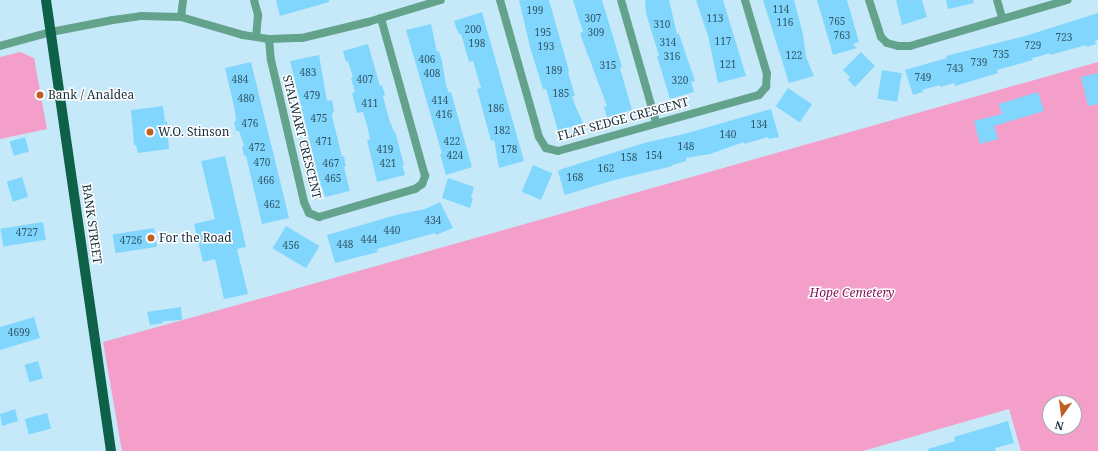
<!DOCTYPE html>
<html>
<head>
<meta charset="utf-8">
<style>
  body { margin:0 }
  #map { position:relative; width:1098px; height:451px; overflow:hidden; background:#c6e9fa; font-family:"Noto Serif",serif }
  div>[style] { position:absolute }
  .green>* { inset:0; background:#f49fca }
  .building>* { inset:0; background:#80d6fc; transform-origin:0 0 }
  .street>* { height:8px; margin:-4px; padding:0 4px; transform-origin:4px; border-radius:4px; background:#63a28b }
  .primary>* { height:10px; margin:-5px; padding:0 5px; transform-origin:5px; border-radius:5px; background:#0d6149 }
  .dots>* { width:11px; height:11px; translate:-50% -50%; box-sizing:border-box; border:2px solid #fff; border-radius:50% }
  span { translate:-50% -50%; white-space:nowrap; text-align:center; line-height:1.15; -webkit-text-stroke:3px #fff; paint-order:stroke }
  .number-label { font-size:10px; color:#305769 }
  .number-label span { -webkit-text-stroke-width:0 }
  .poi-label { font-size:12px; color:#152d38 }
  .left { translate:0 -50%; text-align:left }
  .street-label { font-size:12px; color:#152d38 }
  .park-label { font-size:12px; color:#84175b; font-style:italic }
  .north { position:absolute; left:1042px; top:395px; width:40px; height:40px; box-sizing:border-box; background:#fff; border:1px solid #a1abaf; border-radius:50%; rotate:194deg; font-size:11px; font-weight:700; line-height:16px; text-align:center; color:#152d38 }
  .north::after { content:''; display:block; margin:auto; width:14px; height:18px; background:#c05f21; clip-path:polygon(50% 0,100% 100%,50% 72%,0 100%) }
</style>
</head>
<body>
<div id="map">
  <div class="green">
    <div style="clip-path:polygon(20px 52px,34px 58px,47px 129px,0 139px,0 57px)"></div>
    <div style="clip-path:polygon(evenodd,1098px 62px,1098px 451px,1021px 451px,1009px 409px,863px 451px,122px 451px,103px 342px,277px 294px,1098px 62px,1050px 403px,1074px 403px,1074px 427px,1050px 427px,1050px 403px)"></div>
  </div>
  <div class="building">
    <div style="clip-path:polygon(276px 0,329px 0,329px 2px,280px 16px)"></div>
    <div style="clip-path:polygon(519px 0,549px 0,569px 71px,568px 72px,575px 96px,572px 96px,575px 105px,583px 123px,558px 131px,546px 89px,543px 89px,530px 47px)"></div>
    <div style="clip-path:polygon(573px 0,602px 0,622px 67px,620px 68px,632px 110px,607px 117px,604px 107px,607px 106px,583px 42px,580px 33px,583px 32px)"></div>
    <div style="clip-path:polygon(645px 0,669px 0,677px 34px,679px 34px,695px 81px,691px 82px,694px 92px,670px 99px,657px 56px,659px 56px,646px 13px)"></div>
    <div style="clip-path:polygon(696px 0,723px 0,746px 76px,718px 83px,708px 36px)"></div>
    <div style="clip-path:polygon(763px 0,794px 0,803px 34px,806px 57px,814px 76px,789px 83px)"></div>
    <div style="clip-path:polygon(817px 0,847px 0,859px 42px,853px 44px,857px 48px,833px 55px)"></div>
    <div style="clip-path:polygon(896px 0,922px 0,927px 17px,902px 25px)"></div>
    <div style="clip-path:polygon(946px 0,973px 0,974px 3px,948px 9px)"></div>
    <div style="clip-path:polygon(482px 12px,524px 161px,499px 168px,494px 140px,491px 141px,477px 89px,481px 88px,473px 61px,469px 62px,461px 34px,459px 34px,457px 30px,454px 21px)"></div>
    <div style="clip-path:polygon(1098px 13px,1098px 40px,1095px 41px,1096px 44px,1087px 47px,1086px 45px,1050px 55px,1049px 53px,1041px 56px,1032px 58px,1033px 60px,997px 70px,998px 73px,955px 86px,954px 83px,940px 87px,940px 85px,922px 90px,923px 92px,913px 95px,905px 70px,947px 58px,946px 56px,1025px 36px)"></div>
    <div style="clip-path:polygon(431px 24px,437px 52px,439px 51px,442px 61px,446px 85px,449px 93px,451px 92px,472px 167px,446px 175px,440px 154px,442px 154px,406px 30px)"></div>
    <div style="clip-path:polygon(368px 44px,380px 86px,382px 85px,385px 95px,383px 96px,389px 119px,394px 132px,395px 131px,404px 165px,402px 165px,405px 175px,377px 182px,367px 140px,370px 139px,368px 129px,363px 112px,357px 113px,352px 93px,355px 92px,351px 78px,353px 77px,348px 61px,346px 62px,343px 51px)"></div>
    <div style="clip-path:polygon(861px 52px,875px 66px,855px 87px,848px 80px,850px 77px,843px 70px)"></div>
    <div style="clip-path:polygon(319px 55px,327px 101px,332px 100px,334px 110px,332px 116px,342px 157px,344px 156px,346px 166px,344px 167px,350px 191px,325px 197px,322px 187px,321px 187px,290px 61px)"></div>
    <div style="clip-path:polygon(251px 62px,289px 218px,262px 224px,246px 156px,244px 156px,242px 147px,244px 145px,239px 131px,236px 131px,234px 122px,236px 121px,235px 111px,225px 68px)"></div>
    <div style="left:882px;top:70px;width:20px;height:29px;rotate:9deg"></div>
    <div style="clip-path:polygon(1098px 73px,1098px 104px,1088px 106px,1081px 77px)"></div>
    <div style="left:788px;top:88px;width:29px;height:22px;rotate:34deg"></div>
    <div style="clip-path:polygon(1038px 92px,1044px 111px,994px 126px,998px 139px,980px 144px,974px 121px,1002px 114px,999px 104px)"></div>
    <div style="clip-path:polygon(163px 106px,165px 122px,167px 121px,169px 149px,138px 153px,136px 145px,134px 145px,131px 110px)"></div>
    <div style="clip-path:polygon(771px 109px,779px 137px,769px 139px,768px 137px,744px 144px,744px 142px,710px 154px,686px 158px,686px 161px,672px 165px,673px 166px,614px 180px,565px 195px,564px 193px,558px 171px,562px 169px,644px 143px,684px 134px)"></div>
    <div style="left:25px;top:137px;width:15px;height:16px;rotate:74deg"></div>
    <div style="clip-path:polygon(225px 156px,246px 247px,237px 249px,248px 294px,224px 299px,215px 259px,203px 262px,194px 224px,215px 219px,201px 161px)"></div>
    <div style="left:533px;top:165px;width:21px;height:29px;rotate:23deg"></div>
    <div style="left:22px;top:177px;width:21px;height:16px;rotate:73deg"></div>
    <div style="clip-path:polygon(448px 178px,474px 187px,471px 198px,473px 198px,470px 208px,442px 198px)"></div>
    <div style="clip-path:polygon(440px 202px,453px 228px,436px 235px,435px 233px,377px 249px,378px 252px,335px 263px,327px 235px,396px 215px,425px 209px)"></div>
    <div style="left:43px;top:222px;width:18px;height:43px;rotate:81deg"></div>
    <div style="left:286px;top:226px;width:39px;height:26px;rotate:31deg"></div>
    <div style="left:154px;top:228px;width:19px;height:42px;rotate:81deg"></div>
    <div style="clip-path:polygon(181px 307px,182px 320px,162px 321px,163px 323px,150px 325px,147px 312px)"></div>
    <div style="clip-path:polygon(34px 317px,40px 338px,0 350px,0 327px)"></div>
    <div style="left:38px;top:361px;width:18px;height:14px;rotate:74deg"></div>
    <div style="clip-path:polygon(15px 409px,18px 421px,2px 426px,0 414px)"></div>
    <div style="left:47px;top:413px;width:16px;height:23px;rotate:75deg"></div>
    <div style="clip-path:polygon(1008px 421px,1014px 443px,995px 448px,996px 451px,928px 451px,928px 449px,955px 441px,954px 437px)"></div>
  </div>
  <div class="street">
    <div style="left:254px;top:0;width:16px;rotate:75deg"></div>
    <div style="left:258px;top:15px;width:22px;rotate:95deg"></div>
    <div style="left:500px;top:0;width:142px;rotate:74.1deg"></div>
    <div style="left:539px;top:137px;width:13px;rotate:58deg"></div>
    <div style="left:546px;top:148px;width:12px;rotate:14deg"></div>
    <div style="left:558px;top:151px;width:209px;rotate:-15.6deg"></div>
    <div style="left:759px;top:95px;width:11px;rotate:-49deg"></div>
    <div style="left:766px;top:87px;width:13px;rotate:-86deg"></div>
    <div style="left:767px;top:74px;width:77px;rotate:-106.6deg"></div>
    <div style="left:621px;top:0;width:127px;rotate:74deg"></div>
    <div style="left:869px;top:0;width:39px;rotate:72deg"></div>
    <div style="left:881px;top:37px;width:8px;rotate:45deg"></div>
    <div style="left:887px;top:43px;width:11px;rotate:15deg"></div>
    <div style="left:898px;top:46px;width:12px"></div>
    <div style="left:910px;top:46px;width:164px;rotate:-16.3deg"></div>
    <div style="left:997px;top:0;width:19px;rotate:74deg"></div>
    <div style="left:181px;top:17px;width:17px;rotate:-83deg"></div>
    <div style="left:269px;top:39px;width:21px;rotate:85deg"></div>
    <div style="left:271px;top:60px;width:146px;rotate:76.9deg"></div>
    <div style="left:304px;top:202px;width:12px;rotate:66deg"></div>
    <div style="left:309px;top:213px;width:11px;rotate:22deg"></div>
    <div style="left:319px;top:217px;width:100px;rotate:-16.3deg"></div>
    <div style="left:415px;top:189px;width:9px;rotate:-36deg"></div>
    <div style="left:422px;top:184px;width:9px;rotate:-69deg"></div>
    <div style="left:425px;top:176px;width:164px;rotate:-105.6deg"></div>
    <div style="left:0;top:46px;width:53px;rotate:-15.4deg"></div>
    <div style="left:51px;top:32px;width:63px;rotate:-11deg"></div>
    <div style="left:113px;top:20px;width:28px;rotate:-8deg"></div>
    <div style="left:141px;top:16px;width:40px;rotate:1.4deg"></div>
    <div style="left:181px;top:17px;width:65px;rotate:16.2deg"></div>
    <div style="left:243px;top:35px;width:26px;rotate:9deg"></div>
    <div style="left:269px;top:39px;width:33px;rotate:-2deg"></div>
    <div style="left:302px;top:38px;width:68px;rotate:-13.6deg"></div>
    <div style="left:368px;top:22px;width:76px;rotate:-16.8deg"></div>
  </div>
  <div class="primary">
    <div style="left:46px;top:0;width:456px;rotate:81.8deg"></div>
  </div>
  <div class="dots">
    <div style="left:40px;top:95px;background:#c05f21"></div>
    <div style="left:150px;top:132px;background:#c05f21"></div>
    <div style="left:151px;top:238px;background:#c05f21"></div>
  </div>
  <div class="number-label">
    <span style="left:781px;top:10px">114</span>
    <span style="left:535px;top:11px">199</span>
    <span style="left:593px;top:19px">307</span>
    <span style="left:715px;top:19px">113</span>
    <span style="left:837px;top:22px">765</span>
    <span style="left:785px;top:23px">116</span>
    <span style="left:662px;top:25px">310</span>
    <span style="left:473px;top:30px">200</span>
    <span style="left:543px;top:33px">195</span>
    <span style="left:596px;top:33px">309</span>
    <span style="left:842px;top:36px">763</span>
    <span style="left:1064px;top:38px">723</span>
    <span style="left:723px;top:42px">117</span>
    <span style="left:668px;top:43px">314</span>
    <span style="left:477px;top:44px">198</span>
    <span style="left:1033px;top:46px">729</span>
    <span style="left:546px;top:47px">193</span>
    <span style="left:1001px;top:55px">735</span>
    <span style="left:794px;top:56px">122</span>
    <span style="left:672px;top:57px">316</span>
    <span style="left:427px;top:60px">406</span>
    <span style="left:979px;top:63px">739</span>
    <span style="left:728px;top:65px">121</span>
    <span style="left:608px;top:66px">315</span>
    <span style="left:955px;top:69px">743</span>
    <span style="left:554px;top:71px">189</span>
    <span style="left:308px;top:73px">483</span>
    <span style="left:432px;top:74px">408</span>
    <span style="left:923px;top:78px">749</span>
    <span style="left:240px;top:80px">484</span>
    <span style="left:365px;top:80px">407</span>
    <span style="left:680px;top:81px">320</span>
    <span style="left:561px;top:94px">185</span>
    <span style="left:312px;top:96px">479</span>
    <span style="left:246px;top:99px">480</span>
    <span style="left:440px;top:101px">414</span>
    <span style="left:370px;top:104px">411</span>
    <span style="left:496px;top:109px">186</span>
    <span style="left:444px;top:115px">416</span>
    <span style="left:319px;top:119px">475</span>
    <span style="left:250px;top:124px">476</span>
    <span style="left:759px;top:125px">134</span>
    <span style="left:502px;top:131px">182</span>
    <span style="left:728px;top:135px">140</span>
    <span style="left:324px;top:142px">471</span>
    <span style="left:452px;top:142px">422</span>
    <span style="left:686px;top:147px">148</span>
    <span style="left:257px;top:148px">472</span>
    <span style="left:385px;top:150px">419</span>
    <span style="left:509px;top:150px">178</span>
    <span style="left:455px;top:156px">424</span>
    <span style="left:654px;top:156px">154</span>
    <span style="left:629px;top:158px">158</span>
    <span style="left:262px;top:163px">470</span>
    <span style="left:331px;top:164px">467</span>
    <span style="left:388px;top:164px">421</span>
    <span style="left:606px;top:169px">162</span>
    <span style="left:575px;top:178px">168</span>
    <span style="left:333px;top:179px">465</span>
    <span style="left:266px;top:181px">466</span>
    <span style="left:272px;top:205px">462</span>
    <span style="left:433px;top:221px">434</span>
    <span style="left:392px;top:231px">440</span>
    <span style="left:27px;top:233px">4727</span>
    <span style="left:369px;top:240px">444</span>
    <span style="left:131px;top:241px">4726</span>
    <span style="left:345px;top:245px">448</span>
    <span style="left:291px;top:246px">456</span>
    <span style="left:19px;top:333px">4699</span>
  </div>
  <div class="poi-label">
    <span class="left" style="left:48px;top:95px">Bank / Analdea</span>
    <span class="left" style="left:158px;top:132px">W.O. Stinson</span>
    <span class="left" style="left:159px;top:238px">For the Road</span>
  </div>
  <div class="street-label">
    <span style="left:623px;top:119px;rotate:-15deg">FLAT SEDGE CRESCENT</span>
    <span style="left:302px;top:137px;rotate:76deg">STALWART CRESCENT</span>
    <span style="left:92px;top:224px;rotate:82deg">BANK STREET</span>
  </div>
  <div class="park-label">
    <span style="left:852px;top:293px">Hope Cemetery</span>
  </div>
  <div class="north">N</div>
</div>
</body>
</html>
